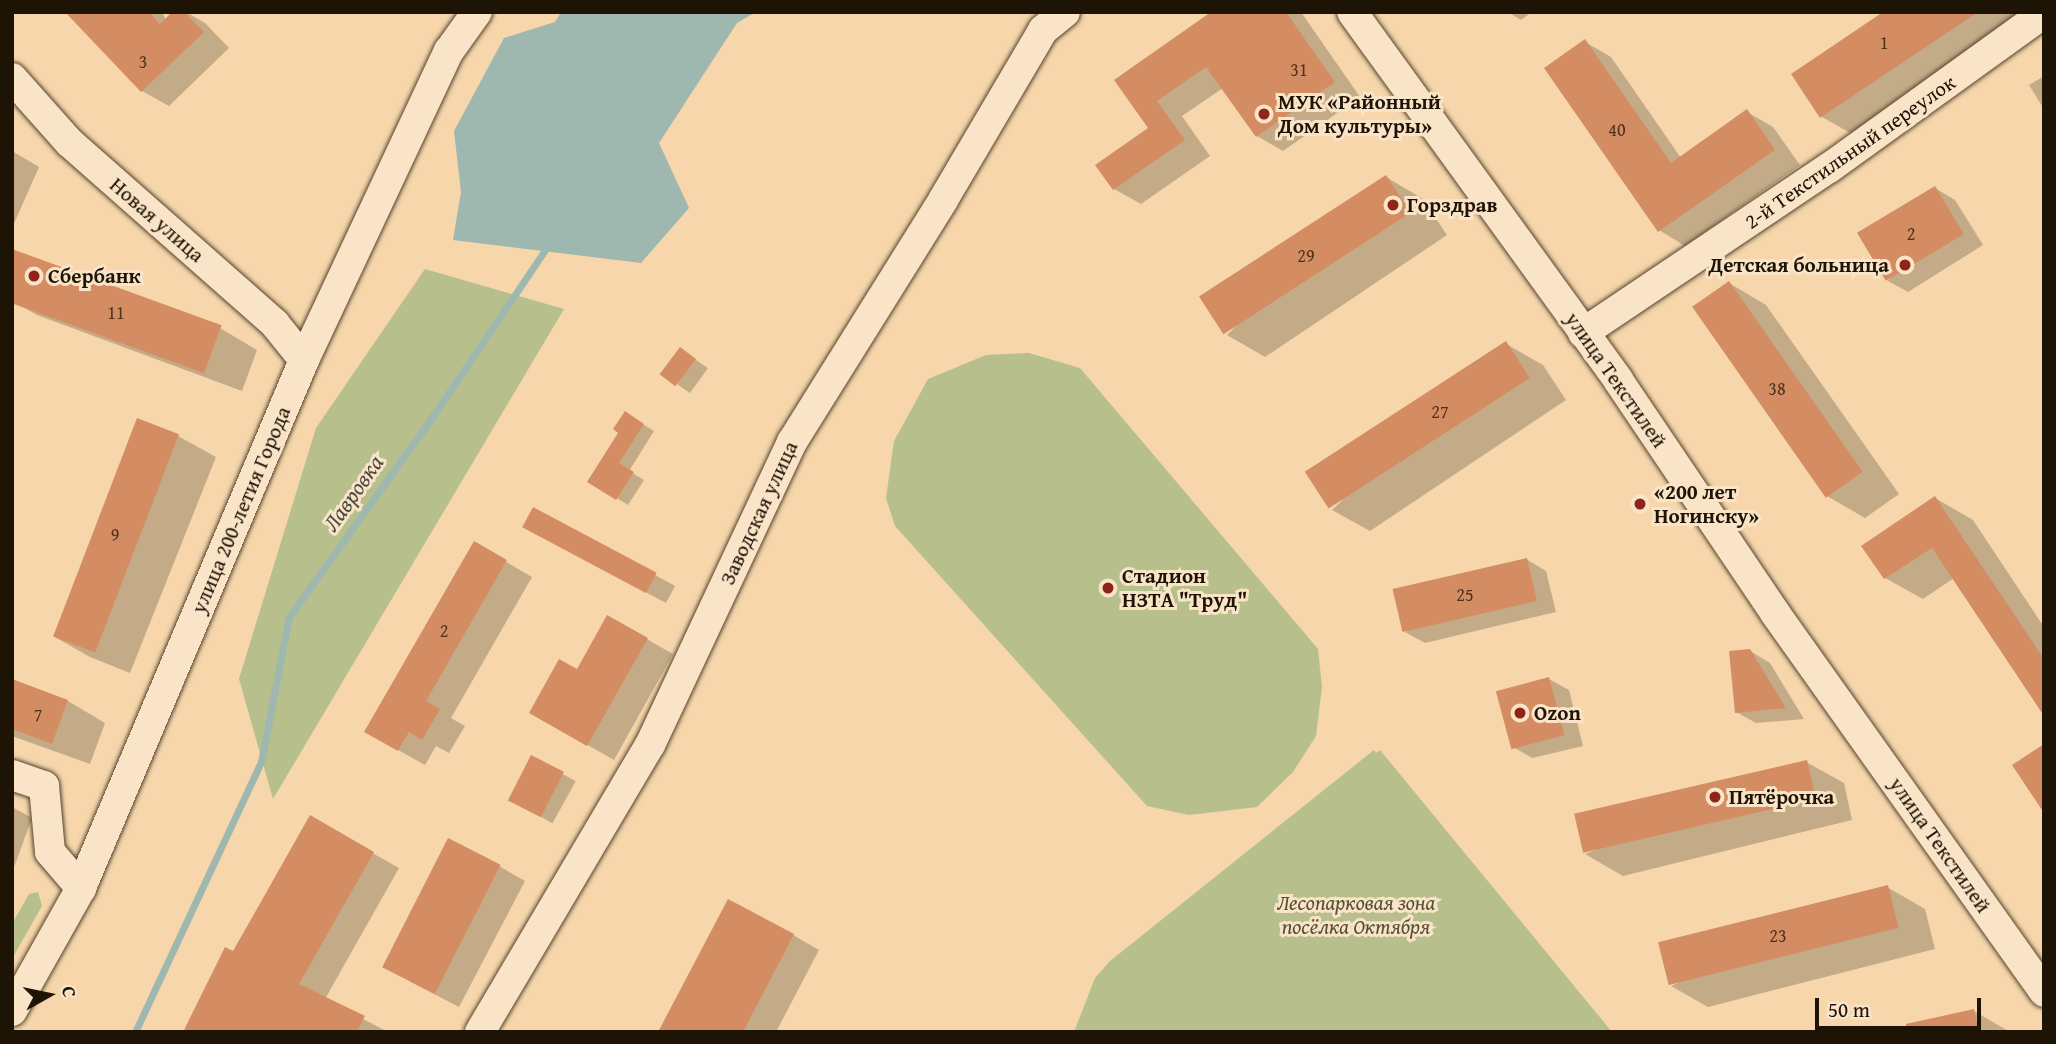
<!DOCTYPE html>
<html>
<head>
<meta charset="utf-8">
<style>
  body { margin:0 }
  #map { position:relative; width:2056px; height:1044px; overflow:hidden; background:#f6d6aa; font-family:"Gentium Book Plus",serif }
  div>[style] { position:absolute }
  .green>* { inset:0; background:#b7bf8c }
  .water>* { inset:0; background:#9eb8af }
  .shadow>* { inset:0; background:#0003; transform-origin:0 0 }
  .stream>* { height:7px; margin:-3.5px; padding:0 3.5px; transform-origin:3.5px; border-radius:3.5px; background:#9eb8af }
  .building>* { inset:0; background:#d48d63; transform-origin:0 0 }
  .roads { filter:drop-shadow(0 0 2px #54442f) drop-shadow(0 0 2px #54442f) }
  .minor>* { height:30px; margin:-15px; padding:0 15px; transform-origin:15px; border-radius:15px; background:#f9e4c8 }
  .dots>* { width:19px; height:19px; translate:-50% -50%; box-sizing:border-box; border:4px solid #f9e4c8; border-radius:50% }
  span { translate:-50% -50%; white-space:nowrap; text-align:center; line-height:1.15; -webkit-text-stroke:6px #f9e4c8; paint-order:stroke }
  .number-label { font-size:18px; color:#4c321d }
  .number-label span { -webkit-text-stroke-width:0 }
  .poi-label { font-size:21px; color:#1e1406; font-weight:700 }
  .left { translate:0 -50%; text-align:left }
  .right { translate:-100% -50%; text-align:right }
  .street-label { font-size:21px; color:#1e1406 }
  .park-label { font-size:21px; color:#545035; font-style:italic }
  .water-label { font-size:23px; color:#4b4d41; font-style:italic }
  .frame { position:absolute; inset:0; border:14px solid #1e1406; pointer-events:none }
  .north { position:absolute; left:14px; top:960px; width:70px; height:70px; -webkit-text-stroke:5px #f9e4c8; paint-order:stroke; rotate:81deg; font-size:19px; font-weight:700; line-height:28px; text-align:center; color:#1e1406 }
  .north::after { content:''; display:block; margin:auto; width:24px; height:32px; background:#1e1406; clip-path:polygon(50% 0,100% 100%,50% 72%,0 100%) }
  .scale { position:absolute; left:1815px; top:998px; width:166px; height:32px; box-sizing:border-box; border:4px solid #1e1406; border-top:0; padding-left:9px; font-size:21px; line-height:24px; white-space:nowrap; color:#1e1406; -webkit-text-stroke:5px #f9e4c8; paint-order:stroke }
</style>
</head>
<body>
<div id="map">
  <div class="green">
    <div style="clip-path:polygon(425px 269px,564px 309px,273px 799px,239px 679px,316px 428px)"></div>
    <div style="clip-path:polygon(1029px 353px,1080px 368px,1318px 649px,1322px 687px,1316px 736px,1293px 772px,1257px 807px,1189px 815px,1147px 806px,895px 526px,886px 498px,894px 441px,928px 379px,986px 355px)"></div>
    <div style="clip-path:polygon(1374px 750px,1376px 753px,1380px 750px,1612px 1032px,1074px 1032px,1095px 978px,1110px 961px)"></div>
    <div style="clip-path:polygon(38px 892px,42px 906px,12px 959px,12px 924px,29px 894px)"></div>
  </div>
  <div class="water">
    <div style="clip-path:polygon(561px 12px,756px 12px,737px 23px,659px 143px,689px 208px,641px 263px,453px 240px,461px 192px,454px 131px,504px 38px,555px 22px)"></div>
  </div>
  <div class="shadow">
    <div style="clip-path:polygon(67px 12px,162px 12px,166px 20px,175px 12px,186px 12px,205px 23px,229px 48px,169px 106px,142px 91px)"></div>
    <div style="clip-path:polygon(1214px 12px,1301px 12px,1360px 97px,1283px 151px,1257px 136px,1223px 88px,1182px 116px,1210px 156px,1141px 204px,1114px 189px,1150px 129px,1117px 80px)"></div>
    <div style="clip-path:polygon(1508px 12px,1532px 12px,1521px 20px)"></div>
    <div style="clip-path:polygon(1886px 12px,2041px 12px,1859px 138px,1822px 117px)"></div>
    <div style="clip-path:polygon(1585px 42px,1611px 57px,1681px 158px,1747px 112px,1773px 127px,1800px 165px,1685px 246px,1659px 230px)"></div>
    <div style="clip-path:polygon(2044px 76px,2044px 109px,2029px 85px)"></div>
    <div style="clip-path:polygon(12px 151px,39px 167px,12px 228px)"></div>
    <div style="clip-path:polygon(1386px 177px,1423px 199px,1447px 235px,1265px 357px,1227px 335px)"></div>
    <div style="clip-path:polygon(1935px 188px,1955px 200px,1983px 245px,1908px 292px,1888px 281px)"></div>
    <div style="clip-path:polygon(12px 261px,220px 328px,257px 350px,242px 391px,37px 315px,12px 301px)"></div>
    <div style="clip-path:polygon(1729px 283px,1766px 305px,1899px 494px,1865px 518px,1827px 496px)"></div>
    <div style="clip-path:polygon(1506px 344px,1543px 365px,1566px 400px,1370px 531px,1332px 510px)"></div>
    <div style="clip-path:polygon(681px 350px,708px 368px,690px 393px,678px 385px)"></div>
    <div style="clip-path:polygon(636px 420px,654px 431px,629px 471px,644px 480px,628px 505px,590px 481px,620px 432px)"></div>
    <div style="clip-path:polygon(178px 436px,216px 457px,130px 673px,90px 657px,53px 636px)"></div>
    <div style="clip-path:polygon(1935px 498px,1973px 520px,2044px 627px,2044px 713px,1954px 578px,1923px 599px,1885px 578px)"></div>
    <div style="clip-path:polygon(544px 538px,655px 575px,675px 586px,666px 603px)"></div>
    <div style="clip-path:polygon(474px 543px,532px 577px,451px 718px,465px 726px,449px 753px,436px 746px,425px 765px,366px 732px)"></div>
    <div style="clip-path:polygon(1526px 559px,1546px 571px,1556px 612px,1425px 643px,1405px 632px)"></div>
    <div style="clip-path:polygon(608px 617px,673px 654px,614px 760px,531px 713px,577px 672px)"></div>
    <div style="clip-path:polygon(1750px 651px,1770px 663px,1804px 719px,1756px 723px,1736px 712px)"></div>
    <div style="clip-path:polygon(1549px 679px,1569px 690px,1583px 746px,1532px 758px,1513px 747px)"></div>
    <div style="clip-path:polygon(12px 681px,68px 701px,105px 723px,90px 764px,12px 736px)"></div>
    <div style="left:532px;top:757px;width:50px;height:48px;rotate:29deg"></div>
    <div style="clip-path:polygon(1806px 762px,1844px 783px,1852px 820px,1623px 876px,1585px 854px)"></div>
    <div style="clip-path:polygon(12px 807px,32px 818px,13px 870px,12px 870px)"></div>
    <div style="clip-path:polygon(310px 818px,399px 868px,325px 999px,388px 1032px,185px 1032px,234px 953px)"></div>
    <div style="clip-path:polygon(499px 866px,525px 881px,459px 1007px,409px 981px)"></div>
    <div style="clip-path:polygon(1887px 887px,1925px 909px,1935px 949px,1708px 1007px,1671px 986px)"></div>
    <div style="clip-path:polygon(793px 935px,819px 950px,776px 1032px,660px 1032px)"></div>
    <div style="clip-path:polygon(1974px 1011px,2010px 1032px,1880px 1032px)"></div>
  </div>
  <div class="stream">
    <div style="left:135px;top:1032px;width:298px;rotate:-65deg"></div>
    <div style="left:261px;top:762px;width:148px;rotate:-79.1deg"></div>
    <div style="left:289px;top:617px;width:251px;rotate:-54.4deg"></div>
    <div style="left:435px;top:413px;width:204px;rotate:-56deg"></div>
  </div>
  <div class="building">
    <div style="clip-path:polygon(65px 12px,149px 12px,160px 24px,172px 12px,184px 12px,204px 32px,141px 92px)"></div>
    <div style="clip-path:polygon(1211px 12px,1286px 12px,1335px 82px,1256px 137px,1206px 67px,1157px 101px,1185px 140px,1113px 190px,1095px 165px,1148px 128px,1114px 80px)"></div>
    <div style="clip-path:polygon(1883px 12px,1978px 12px,1820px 118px,1791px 74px)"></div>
    <div style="clip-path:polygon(1585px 39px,1671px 163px,1747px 109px,1775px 150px,1658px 232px,1544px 68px)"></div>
    <div style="left:1386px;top:175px;width:45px;height:223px;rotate:57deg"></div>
    <div style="left:1935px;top:186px;width:56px;height:91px;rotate:59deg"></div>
    <div style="left:12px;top:249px;width:223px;height:51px;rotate:20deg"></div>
    <div style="left:1729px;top:281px;width:233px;height:45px;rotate:55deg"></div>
    <div style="left:1506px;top:341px;width:44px;height:240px;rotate:57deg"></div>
    <div style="left:680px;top:347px;width:20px;height:34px;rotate:37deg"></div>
    <div style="clip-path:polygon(625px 411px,644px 424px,619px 463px,634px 472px,616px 500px,587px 482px,618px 433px,613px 429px)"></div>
    <div style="left:137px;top:418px;width:45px;height:234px;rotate:21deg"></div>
    <div style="clip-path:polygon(1935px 496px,2044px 659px,2044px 716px,1932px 548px,1884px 579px,1861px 546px)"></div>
    <div style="left:533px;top:507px;width:140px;height:23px;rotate:28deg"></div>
    <div style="clip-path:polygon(474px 541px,507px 560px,426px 701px,440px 709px,422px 740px,409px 732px,398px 751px,364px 732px)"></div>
    <div style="left:1527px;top:558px;width:44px;height:138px;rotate:77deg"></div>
    <div style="clip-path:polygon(607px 615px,648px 638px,587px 746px,529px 713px,559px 659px,577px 669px)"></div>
    <div style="clip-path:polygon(1750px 649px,1786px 708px,1735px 713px,1729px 651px)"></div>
    <div style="left:1549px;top:677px;width:60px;height:55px;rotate:75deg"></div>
    <div style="clip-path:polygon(12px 679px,68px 700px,52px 744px,12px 729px)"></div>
    <div style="clip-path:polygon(2044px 744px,2044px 813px,2012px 765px)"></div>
    <div style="left:531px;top:755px;width:37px;height:51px;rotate:27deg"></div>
    <div style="left:1807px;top:760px;width:40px;height:239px;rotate:77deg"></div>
    <div style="clip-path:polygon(310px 815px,374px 852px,299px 984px,365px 1016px,357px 1032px,183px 1032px,225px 947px,233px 951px)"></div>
    <div style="left:448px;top:838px;width:59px;height:145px;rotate:27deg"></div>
    <div style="left:1888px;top:885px;width:44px;height:237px;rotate:76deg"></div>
    <div style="clip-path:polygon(728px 899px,794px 934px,743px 1032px,658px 1032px)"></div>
    <div style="clip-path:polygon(1974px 1009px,1979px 1032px,1906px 1032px,1906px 1024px)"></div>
  </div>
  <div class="roads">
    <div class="minor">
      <div style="left:1352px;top:12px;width:454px;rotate:54.1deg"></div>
      <div style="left:1618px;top:380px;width:281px;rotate:56deg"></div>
      <div style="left:1775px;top:613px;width:465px;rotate:54.6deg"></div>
      <div style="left:12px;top:78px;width:87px;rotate:48.3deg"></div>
      <div style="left:70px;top:143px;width:273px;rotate:41.4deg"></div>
      <div style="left:275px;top:324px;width:46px;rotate:51.1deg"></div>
      <div style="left:1583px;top:333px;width:296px;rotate:-33.9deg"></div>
      <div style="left:1829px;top:168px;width:265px;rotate:-35.8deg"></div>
      <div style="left:12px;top:775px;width:34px;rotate:19deg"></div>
      <div style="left:44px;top:786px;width:66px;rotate:84.8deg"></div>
      <div style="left:50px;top:852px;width:48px;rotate:49.3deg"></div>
      <div style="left:12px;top:1011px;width:141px;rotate:-60.7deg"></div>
      <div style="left:81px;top:888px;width:573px;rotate:-67.1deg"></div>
      <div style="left:304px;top:360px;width:341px;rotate:-64.9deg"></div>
      <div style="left:449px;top:51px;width:48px;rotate:-54.3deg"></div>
      <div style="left:480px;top:1032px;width:334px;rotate:-59.4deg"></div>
      <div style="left:650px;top:745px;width:335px;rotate:-64.9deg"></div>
      <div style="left:792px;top:442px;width:285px;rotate:-58deg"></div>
      <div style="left:943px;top:200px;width:197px;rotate:-59.5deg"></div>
      <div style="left:1043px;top:30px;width:28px;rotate:-39deg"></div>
    </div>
  </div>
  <div class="dots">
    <div style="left:1264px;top:114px;background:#8f2418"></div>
    <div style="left:1393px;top:205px;background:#8f2418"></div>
    <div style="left:1905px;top:265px;background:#8f2418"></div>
    <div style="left:34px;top:276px;background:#8f2418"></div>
    <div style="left:1640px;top:504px;background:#8f2418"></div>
    <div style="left:1108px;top:588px;background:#8f2418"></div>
    <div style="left:1520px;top:713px;background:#8f2418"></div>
    <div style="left:1715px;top:797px;background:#8f2418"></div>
  </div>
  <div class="number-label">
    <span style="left:1884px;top:43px">1</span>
    <span style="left:143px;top:62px">3</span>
    <span style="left:1299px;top:70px">31</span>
    <span style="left:1617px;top:130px">40</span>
    <span style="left:1911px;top:234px">2</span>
    <span style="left:1306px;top:256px">29</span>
    <span style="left:116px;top:313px">11</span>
    <span style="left:1777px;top:389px">38</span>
    <span style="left:1440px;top:412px">27</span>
    <span style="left:115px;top:535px">9</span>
    <span style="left:1465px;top:595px">25</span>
    <span style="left:444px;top:631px">2</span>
    <span style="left:38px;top:715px">7</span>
    <span style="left:1778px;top:936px">23</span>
  </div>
  <div class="poi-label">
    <span class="left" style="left:1278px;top:114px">МУК «Районный<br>Дом культуры»</span>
    <span class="left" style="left:1407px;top:205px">Горздрав</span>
    <span class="right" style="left:1889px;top:265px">Детская больница</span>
    <span class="left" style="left:48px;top:276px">Сбербанк</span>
    <span class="left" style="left:1654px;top:504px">«200 лет<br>Ногинску»</span>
    <span class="left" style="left:1122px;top:588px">Стадион<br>НЗТА "Труд"</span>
    <span class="left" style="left:1534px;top:713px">Ozon</span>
    <span class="left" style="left:1729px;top:797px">Пятёрочка</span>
  </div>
  <div class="street-label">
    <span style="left:1850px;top:152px;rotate:-35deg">2-й Текстильный переулок</span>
    <span style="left:157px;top:220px;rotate:41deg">Новая улица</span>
    <span style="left:1616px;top:380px;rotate:55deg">улица Текстилей</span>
    <span style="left:241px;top:510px;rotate:-67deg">улица 200-летия Города</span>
    <span style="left:759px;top:513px;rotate:-65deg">Заводская улица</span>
    <span style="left:1940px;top:845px;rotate:55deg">улица Текстилей</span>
  </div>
  <div class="park-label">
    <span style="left:1356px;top:915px">Лесопарковая зона<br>посёлка Октября</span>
  </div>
  <div class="water-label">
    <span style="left:353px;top:493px;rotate:-55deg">Лавровка</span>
  </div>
  <div class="frame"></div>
  <div class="north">С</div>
  <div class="scale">50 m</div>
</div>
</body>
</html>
